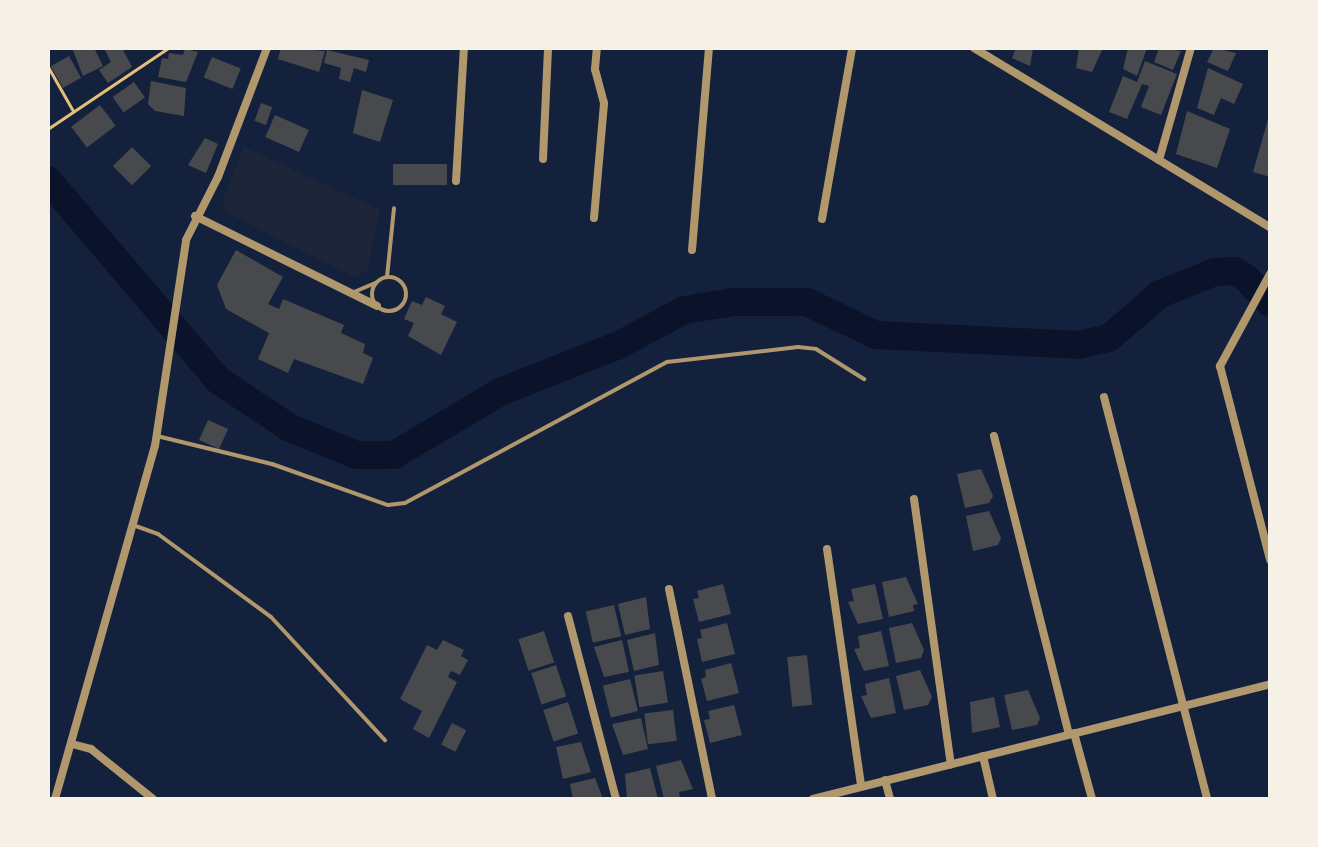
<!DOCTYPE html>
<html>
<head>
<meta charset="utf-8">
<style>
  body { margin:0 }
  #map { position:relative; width:1318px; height:847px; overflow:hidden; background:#14213d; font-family:Lato,sans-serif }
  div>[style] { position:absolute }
  .green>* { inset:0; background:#1d2539 }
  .river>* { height:28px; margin:-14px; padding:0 14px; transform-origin:14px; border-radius:14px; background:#0b132b }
  .building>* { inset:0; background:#48494c; transform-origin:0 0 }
  .path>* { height:3px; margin:-1.5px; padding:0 1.5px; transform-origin:1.5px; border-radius:1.5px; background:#e5c07b }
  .service>* { height:4px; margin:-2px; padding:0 2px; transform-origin:2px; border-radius:2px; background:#b1986c }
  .service>.ring { margin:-2px; padding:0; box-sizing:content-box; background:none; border:4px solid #b1986c; border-radius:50% }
  .minor>* { height:8px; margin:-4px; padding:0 4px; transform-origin:4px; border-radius:4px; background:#b1986c }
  span { translate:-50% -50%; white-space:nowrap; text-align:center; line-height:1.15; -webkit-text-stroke:7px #f6f1e7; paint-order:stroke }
  .frame { position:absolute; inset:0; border:50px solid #f6f1e7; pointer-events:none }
</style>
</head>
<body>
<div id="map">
  <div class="green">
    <div style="clip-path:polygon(244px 147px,380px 210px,367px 271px,354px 277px,226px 212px,223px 198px)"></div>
  </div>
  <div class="river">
    <div style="left:48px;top:180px;width:262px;rotate:49.6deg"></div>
    <div style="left:218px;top:380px;width:87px;rotate:33.7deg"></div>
    <div style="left:290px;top:428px;width:71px;rotate:22.2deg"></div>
    <div style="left:356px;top:455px;width:38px"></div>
    <div style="left:394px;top:455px;width:123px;rotate:-30.7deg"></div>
    <div style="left:500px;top:392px;width:126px;rotate:-21.5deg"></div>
    <div style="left:617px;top:346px;width:76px;rotate:-28.2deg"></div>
    <div style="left:684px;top:310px;width:51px;rotate:-9.1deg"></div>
    <div style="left:734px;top:302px;width:73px"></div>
    <div style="left:807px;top:302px;width:76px;rotate:25.6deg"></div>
    <div style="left:876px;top:335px;width:202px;rotate:2.8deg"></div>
    <div style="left:1078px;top:345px;width:32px;rotate:-13deg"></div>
    <div style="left:1109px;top:338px;width:67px;rotate:-40.8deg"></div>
    <div style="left:1160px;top:294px;width:59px;rotate:-21.8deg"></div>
    <div style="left:1215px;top:272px;width:19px;rotate:-3deg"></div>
    <div style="left:1234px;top:271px;width:14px;rotate:30deg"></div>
    <div style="left:1246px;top:278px;width:35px;rotate:46deg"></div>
  </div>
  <div class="building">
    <div style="clip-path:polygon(72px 48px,94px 48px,103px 66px,83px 76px)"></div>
    <div style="clip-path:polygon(104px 48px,122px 48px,132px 67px,108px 83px,99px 70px,111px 62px)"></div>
    <div style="clip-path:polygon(281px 48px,325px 51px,319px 72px,278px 59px)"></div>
    <div style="clip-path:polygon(1016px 48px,1033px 48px,1030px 66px,1012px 58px)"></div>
    <div style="clip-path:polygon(1079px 48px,1103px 48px,1092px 72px,1076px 68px)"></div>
    <div style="clip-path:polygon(1128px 48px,1147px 48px,1137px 76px,1123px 69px)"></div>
    <div style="clip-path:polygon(1159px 48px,1181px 51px,1173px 70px,1154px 62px)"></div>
    <div style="clip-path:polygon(1214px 48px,1236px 53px,1228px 71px,1207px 62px)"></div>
    <div style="clip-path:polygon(185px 49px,198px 52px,186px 82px,158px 77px,162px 58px,168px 59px,169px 53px,183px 55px)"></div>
    <div style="clip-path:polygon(327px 50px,369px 60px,366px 72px,354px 68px,350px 82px,339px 79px,341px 68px,324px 63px)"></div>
    <div style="left:69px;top:56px;width:25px;height:21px;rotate:61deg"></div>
    <div style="left:212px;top:57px;width:31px;height:22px;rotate:22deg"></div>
    <div style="clip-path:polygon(1145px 61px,1177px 74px,1161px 115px,1141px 107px,1149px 86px,1142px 84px,1127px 119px,1109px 112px,1123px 76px,1137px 82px)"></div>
    <div style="clip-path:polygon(1208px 68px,1243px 84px,1234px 104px,1221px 98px,1214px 115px,1197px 108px)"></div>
    <div style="clip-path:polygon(151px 81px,186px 88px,184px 116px,155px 111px,148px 104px)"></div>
    <div style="left:134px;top:82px;width:19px;height:26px;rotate:55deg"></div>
    <div style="clip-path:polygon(362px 90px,393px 100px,380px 142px,353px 133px)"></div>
    <div style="left:261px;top:103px;width:12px;height:19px;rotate:20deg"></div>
    <div style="left:100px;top:105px;width:26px;height:36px;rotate:53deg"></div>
    <div style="clip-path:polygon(1187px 111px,1230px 129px,1217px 168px,1176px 154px)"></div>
    <div style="left:275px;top:115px;width:37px;height:24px;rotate:24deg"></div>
    <div style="clip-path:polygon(1269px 116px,1270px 117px,1270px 177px,1253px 172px)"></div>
    <div style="clip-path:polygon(205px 138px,218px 144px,206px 173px,188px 165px)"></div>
    <div style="left:132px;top:147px;width:27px;height:27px;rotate:45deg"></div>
    <div style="left:393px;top:164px;width:54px;height:21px"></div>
    <div style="clip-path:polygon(236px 250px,283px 277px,268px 304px,279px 309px,283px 299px,344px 325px,341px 333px,365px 344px,363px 353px,373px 358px,363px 384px,294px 359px,288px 373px,258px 359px,269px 333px,226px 309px,217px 285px)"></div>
    <div style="clip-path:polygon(426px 297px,445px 306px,441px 314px,457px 322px,441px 355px,408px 336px,414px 323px,404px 319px,412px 301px,422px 305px)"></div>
    <div style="left:208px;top:420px;width:22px;height:22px;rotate:24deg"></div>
    <div style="clip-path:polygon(981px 469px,993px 496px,989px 503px,965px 508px,957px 474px)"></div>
    <div style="clip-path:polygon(989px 511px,1001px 538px,998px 545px,973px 551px,966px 516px)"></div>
    <div style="clip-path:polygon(906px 577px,918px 604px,913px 605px,914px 611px,889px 617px,882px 582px)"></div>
    <div style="clip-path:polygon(723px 584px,731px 614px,699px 622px,693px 599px,699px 598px,697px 591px)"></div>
    <div style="clip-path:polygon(875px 584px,883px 619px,858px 624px,848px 602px,854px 601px,851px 589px)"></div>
    <div style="clip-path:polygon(646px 597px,650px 629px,625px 635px,618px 604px)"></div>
    <div style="left:614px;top:605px;width:32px;height:29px;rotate:77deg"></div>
    <div style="clip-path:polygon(727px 623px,735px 654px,702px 662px,697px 639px,702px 638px,700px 630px)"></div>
    <div style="clip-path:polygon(912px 623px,924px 650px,921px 658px,896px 663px,889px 628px)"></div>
    <div style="left:544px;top:631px;width:33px;height:27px;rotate:72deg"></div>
    <div style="clip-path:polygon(881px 631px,889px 666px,864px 671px,854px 649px,860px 648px,858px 636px)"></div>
    <div style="clip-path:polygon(655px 633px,659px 665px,634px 671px,627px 640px)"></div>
    <div style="clip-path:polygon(443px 640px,464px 650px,461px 656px,468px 660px,460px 675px,451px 671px,448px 677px,457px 682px,429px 738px,413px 729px,422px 711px,400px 699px,427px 645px,437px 650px)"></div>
    <div style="clip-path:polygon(622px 640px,629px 672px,604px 677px,594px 647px)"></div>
    <div style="left:807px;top:655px;width:50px;height:20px;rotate:84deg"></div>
    <div style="clip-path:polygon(731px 663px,739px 693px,707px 701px,701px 679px,706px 677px,705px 670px)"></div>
    <div style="left:556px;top:665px;width:33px;height:26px;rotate:72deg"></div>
    <div style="clip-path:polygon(920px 670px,932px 697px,928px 705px,904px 710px,896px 676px)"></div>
    <div style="left:663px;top:671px;width:32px;height:29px;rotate:81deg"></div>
    <div style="clip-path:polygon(889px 678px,896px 713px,871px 718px,861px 696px,867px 695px,865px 684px)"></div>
    <div style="left:630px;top:679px;width:33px;height:28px;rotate:76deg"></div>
    <div style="clip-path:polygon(1028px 690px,1040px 718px,1037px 725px,1012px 730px,1004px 695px)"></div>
    <div style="clip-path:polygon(994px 697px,1000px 727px,972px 733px,970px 702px)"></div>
    <div style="left:568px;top:702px;width:33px;height:26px;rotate:72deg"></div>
    <div style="clip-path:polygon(734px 705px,742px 735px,710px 743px,704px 720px,710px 719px,708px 711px)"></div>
    <div style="left:673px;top:710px;width:31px;height:29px;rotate:83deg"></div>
    <div style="clip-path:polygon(641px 718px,648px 749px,623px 755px,612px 724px)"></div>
    <div style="left:452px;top:723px;width:16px;height:24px;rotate:27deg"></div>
    <div style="clip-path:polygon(581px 742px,591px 772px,563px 779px,556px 747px)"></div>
    <div style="clip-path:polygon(681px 760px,693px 789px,679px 792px,680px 799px,664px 799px,656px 766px)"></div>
    <div style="clip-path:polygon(650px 768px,658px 799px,627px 799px,625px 774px)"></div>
    <div style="clip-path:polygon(595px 778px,603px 799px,573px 799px,570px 784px)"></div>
  </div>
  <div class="path">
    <div style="left:48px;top:67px;width:51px;rotate:60.4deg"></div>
    <div style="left:49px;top:128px;width:143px;rotate:-33.9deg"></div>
  </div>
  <div class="service">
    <div class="ring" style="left:372px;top:277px;width:30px;height:30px"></div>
    <div style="left:387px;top:277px;width:69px;rotate:-84.2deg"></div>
    <div style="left:354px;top:292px;width:23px;rotate:-23deg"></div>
    <div style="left:157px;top:436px;width:118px;rotate:13.7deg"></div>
    <div style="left:272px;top:464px;width:123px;rotate:19.5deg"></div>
    <div style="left:388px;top:505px;width:17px;rotate:-7deg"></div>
    <div style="left:405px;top:503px;width:298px;rotate:-28.3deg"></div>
    <div style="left:667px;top:362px;width:132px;rotate:-6.5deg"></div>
    <div style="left:798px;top:347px;width:18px;rotate:6deg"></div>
    <div style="left:816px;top:349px;width:57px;rotate:32deg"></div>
    <div style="left:133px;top:525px;width:27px;rotate:20deg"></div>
    <div style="left:158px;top:534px;width:140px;rotate:36.3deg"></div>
    <div style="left:271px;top:617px;width:168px;rotate:47.2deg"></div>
  </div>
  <div class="minor">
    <div style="left:974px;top:48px;width:346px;rotate:31.2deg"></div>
    <div style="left:543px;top:159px;width:111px;rotate:-87.4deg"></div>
    <div style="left:1159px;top:160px;width:116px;rotate:-74.1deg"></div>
    <div style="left:456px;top:181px;width:133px;rotate:-86.6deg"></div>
    <div style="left:195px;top:216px;width:203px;rotate:26.3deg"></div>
    <div style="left:594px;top:218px;width:115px;rotate:-85deg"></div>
    <div style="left:604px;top:103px;width:35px;rotate:-105deg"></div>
    <div style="left:595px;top:69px;width:21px;rotate:-85deg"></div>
    <div style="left:822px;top:219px;width:174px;rotate:-80deg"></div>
    <div style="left:692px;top:250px;width:203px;rotate:-85.2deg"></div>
    <div style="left:1270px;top:274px;width:105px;rotate:118.5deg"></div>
    <div style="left:1220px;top:366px;width:200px;rotate:75.5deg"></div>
    <div style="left:1104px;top:397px;width:415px;rotate:75.6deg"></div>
    <div style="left:994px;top:436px;width:307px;rotate:75.9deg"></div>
    <div style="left:914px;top:499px;width:268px;rotate:82.1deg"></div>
    <div style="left:827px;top:549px;width:239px;rotate:81.8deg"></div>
    <div style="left:669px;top:589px;width:214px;rotate:78.4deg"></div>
    <div style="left:568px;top:616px;width:189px;rotate:75.3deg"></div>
    <div style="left:1074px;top:733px;width:68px;rotate:74.7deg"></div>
    <div style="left:72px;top:744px;width:20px;rotate:15deg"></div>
    <div style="left:91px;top:749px;width:80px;rotate:38.9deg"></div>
    <div style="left:983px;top:756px;width:44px;rotate:76.9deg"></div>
    <div style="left:885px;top:780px;width:20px;rotate:75deg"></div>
    <div style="left:55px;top:799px;width:367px;rotate:-74.2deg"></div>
    <div style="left:155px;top:446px;width:208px;rotate:-81.4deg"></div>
    <div style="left:186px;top:240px;width:71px;rotate:-63.1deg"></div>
    <div style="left:218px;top:177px;width:138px;rotate:-69.2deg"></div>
    <div style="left:813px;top:799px;width:471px;rotate:-14.1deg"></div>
  </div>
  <div class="frame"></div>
</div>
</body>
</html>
